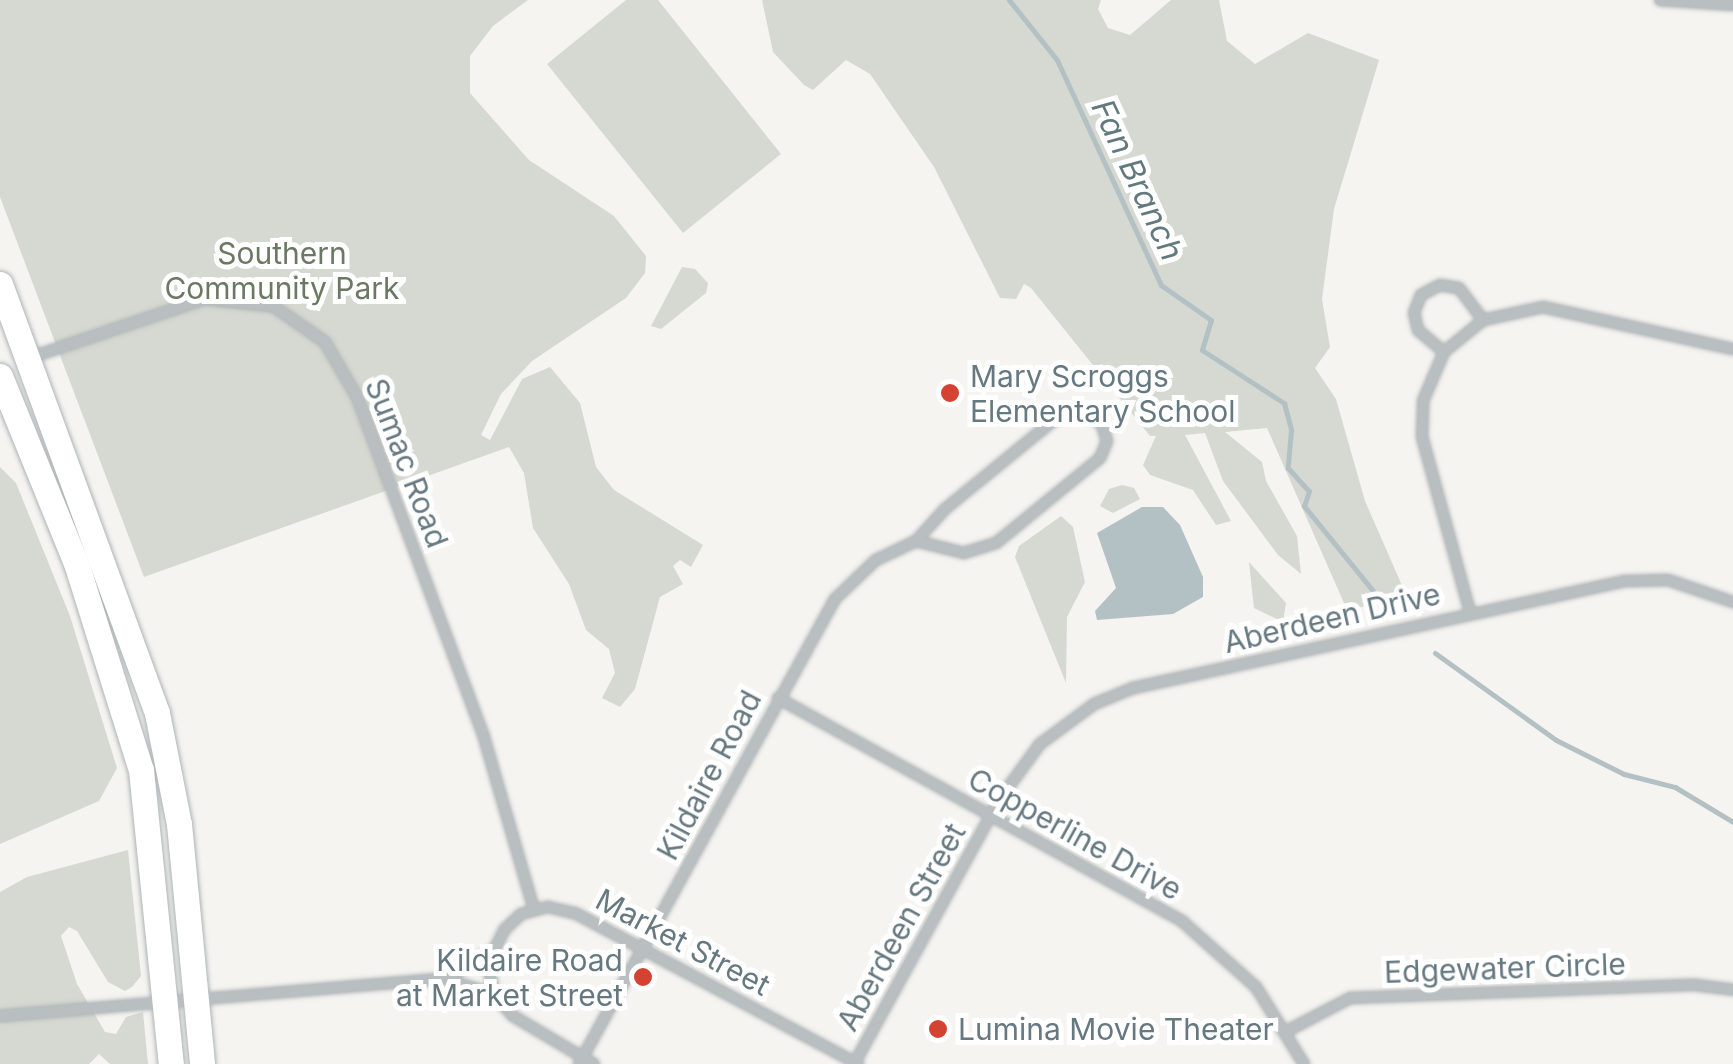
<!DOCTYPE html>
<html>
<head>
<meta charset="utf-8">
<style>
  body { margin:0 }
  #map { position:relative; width:1733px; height:1064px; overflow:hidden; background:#f5f4f1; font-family:Inter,sans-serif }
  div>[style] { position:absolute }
  .green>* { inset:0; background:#d5d9d1 }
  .water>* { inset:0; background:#b4c1c4 }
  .stream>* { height:5px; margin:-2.5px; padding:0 2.5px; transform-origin:2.5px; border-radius:2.5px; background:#b4c1c4 }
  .roads { filter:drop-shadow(0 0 2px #afb4b6) drop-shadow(0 0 2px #afb4b6) }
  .minor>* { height:10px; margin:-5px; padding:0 5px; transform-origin:5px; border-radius:5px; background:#b9bfc1 }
  .trunk>* { height:25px; margin:-12.5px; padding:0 12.5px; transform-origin:12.5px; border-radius:12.5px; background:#fff }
  .dots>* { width:28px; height:28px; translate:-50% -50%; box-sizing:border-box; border:5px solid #fff; border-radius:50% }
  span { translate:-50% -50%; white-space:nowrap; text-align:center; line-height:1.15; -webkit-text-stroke:10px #fff; paint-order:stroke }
  .park-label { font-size:30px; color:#6b7864 }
  .poi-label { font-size:30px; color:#667880 }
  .left { translate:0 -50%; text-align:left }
  .right { translate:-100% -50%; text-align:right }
  .street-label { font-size:30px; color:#667880 }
  .water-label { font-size:32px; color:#62797d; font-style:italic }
</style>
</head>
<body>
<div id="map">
  <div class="green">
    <div style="clip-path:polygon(0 0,528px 0,493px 26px,470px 56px,470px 93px,529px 160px,614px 216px,646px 256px,645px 273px,626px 298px,532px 361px,501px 394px,481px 435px,490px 440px,522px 379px,550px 367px,580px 403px,596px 467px,614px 490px,703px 545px,691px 567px,680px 560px,673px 566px,683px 584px,660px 597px,635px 689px,620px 707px,602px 698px,615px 673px,609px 649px,586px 630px,569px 584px,533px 528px,524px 473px,509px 447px,144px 577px,0 197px)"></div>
    <div style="clip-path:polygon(626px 0,658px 0,781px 154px,683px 233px,547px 64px)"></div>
    <div style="clip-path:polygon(762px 0,1101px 0,1098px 9px,1108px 28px,1130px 35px,1171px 0,1219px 0,1227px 41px,1255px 64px,1308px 33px,1379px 60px,1334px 209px,1322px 299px,1330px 347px,1315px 368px,1336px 399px,1365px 501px,1404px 590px,1401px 598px,1353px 609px,1344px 603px,1267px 428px,1225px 432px,1262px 462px,1266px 481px,1297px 536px,1301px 574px,1278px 555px,1223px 481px,1205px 433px,1185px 435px,1231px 521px,1216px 525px,1193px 490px,1150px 475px,1143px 465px,1156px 436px,1150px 436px,1031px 288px,1024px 284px,1016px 299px,1000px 298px,934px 167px,870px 74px,846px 60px,813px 90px,804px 85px,773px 52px)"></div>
    <div style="clip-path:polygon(682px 267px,695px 269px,708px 283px,706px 293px,661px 329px,651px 326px)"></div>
    <div style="clip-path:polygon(0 467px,16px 483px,70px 616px,117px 768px,99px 801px,0 844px)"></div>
    <div style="clip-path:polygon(1122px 485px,1134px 488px,1140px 499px,1113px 513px,1100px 506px,1109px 489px)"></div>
    <div style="clip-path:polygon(1061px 516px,1073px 527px,1085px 582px,1067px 617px,1066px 683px,1015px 557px,1019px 546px)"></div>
    <div style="clip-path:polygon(1249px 562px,1286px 603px,1283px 622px,1254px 608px)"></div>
    <div style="clip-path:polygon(128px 850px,141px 976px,132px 987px,125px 991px,108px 982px,77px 931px,69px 927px,61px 936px,77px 984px,105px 1032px,116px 1034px,126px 1017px,143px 1012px,148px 1064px,110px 1064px,99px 1054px,89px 1064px,0 1064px,0 892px,27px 877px)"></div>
  </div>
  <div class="water">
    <div style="clip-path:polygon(1142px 507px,1163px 507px,1180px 525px,1203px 577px,1203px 597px,1173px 614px,1097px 620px,1095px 611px,1116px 588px,1097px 533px)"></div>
  </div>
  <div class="stream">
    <div style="left:1009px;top:0;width:77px;rotate:51.3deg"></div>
    <div style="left:1057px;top:60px;width:248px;rotate:65.2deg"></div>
    <div style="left:1161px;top:285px;width:61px;rotate:35deg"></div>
    <div style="left:1211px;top:320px;width:31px;rotate:107deg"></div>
    <div style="left:1202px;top:350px;width:98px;rotate:32.9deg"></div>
    <div style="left:1284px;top:403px;width:28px;rotate:75deg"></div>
    <div style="left:1291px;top:430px;width:38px;rotate:95deg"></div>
    <div style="left:1288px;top:468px;width:31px;rotate:48deg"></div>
    <div style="left:1309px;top:491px;width:16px;rotate:108deg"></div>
    <div style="left:1304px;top:506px;width:111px;rotate:50.9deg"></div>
    <div style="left:1435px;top:653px;width:149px;rotate:35.7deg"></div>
    <div style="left:1556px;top:740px;width:76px;rotate:26.6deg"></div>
    <div style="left:1624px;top:774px;width:53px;rotate:14.3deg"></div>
    <div style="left:1675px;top:787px;width:68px;rotate:31.1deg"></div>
  </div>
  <div class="roads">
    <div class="minor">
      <div style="left:1660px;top:0;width:73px;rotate:3.9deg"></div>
      <div style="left:1444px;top:352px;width:34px;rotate:-140deg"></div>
      <div style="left:1418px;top:330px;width:17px;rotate:-103deg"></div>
      <div style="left:1414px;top:313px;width:19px;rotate:-69deg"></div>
      <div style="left:1421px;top:295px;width:21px;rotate:-28deg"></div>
      <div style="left:1440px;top:285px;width:19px;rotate:9deg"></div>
      <div style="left:1459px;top:288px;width:40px;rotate:53deg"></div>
      <div style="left:29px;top:358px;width:185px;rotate:-18.6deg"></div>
      <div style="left:204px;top:299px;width:69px;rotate:5.8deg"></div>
      <div style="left:273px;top:306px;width:63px;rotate:34.7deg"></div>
      <div style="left:325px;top:342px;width:64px;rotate:59.8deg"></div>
      <div style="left:357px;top:397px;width:360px;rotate:69.5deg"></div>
      <div style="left:483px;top:734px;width:182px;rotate:73.8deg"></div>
      <div style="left:1470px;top:612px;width:181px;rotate:-105.3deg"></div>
      <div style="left:1422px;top:437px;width:36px;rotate:-88deg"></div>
      <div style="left:1423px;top:401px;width:53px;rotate:-66.8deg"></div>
      <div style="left:1444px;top:352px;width:50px;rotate:-39.4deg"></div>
      <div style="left:1483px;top:320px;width:61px;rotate:-12.2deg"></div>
      <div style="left:1543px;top:307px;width:195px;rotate:12.5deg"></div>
      <div style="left:778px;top:698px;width:463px;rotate:28.9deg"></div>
      <div style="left:1183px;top:922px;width:98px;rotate:41.7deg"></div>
      <div style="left:1256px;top:987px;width:91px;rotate:58.1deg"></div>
      <div style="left:447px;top:978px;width:48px;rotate:-31.4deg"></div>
      <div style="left:0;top:1016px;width:447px;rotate:-4.8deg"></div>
      <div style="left:445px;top:979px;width:50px;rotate:17.4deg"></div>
      <div style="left:1287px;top:1031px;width:71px;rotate:-27.6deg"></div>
      <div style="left:1350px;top:998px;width:345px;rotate:-2.2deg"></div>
      <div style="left:1695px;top:985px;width:38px;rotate:7deg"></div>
      <div style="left:579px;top:1064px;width:531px;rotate:-61.17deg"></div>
      <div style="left:835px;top:599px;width:57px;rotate:-43.6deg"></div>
      <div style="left:876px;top:560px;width:44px;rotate:-25.4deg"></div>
      <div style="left:916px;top:541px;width:43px;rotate:-47.8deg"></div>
      <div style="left:945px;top:509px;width:146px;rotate:-39.2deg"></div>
      <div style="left:1058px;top:417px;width:25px;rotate:-14deg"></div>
      <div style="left:1082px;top:411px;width:24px;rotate:33deg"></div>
      <div style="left:1102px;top:424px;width:18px;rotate:74deg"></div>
      <div style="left:1107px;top:441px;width:18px;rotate:112deg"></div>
      <div style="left:1100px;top:458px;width:134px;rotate:140.7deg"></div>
      <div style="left:996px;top:543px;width:34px;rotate:163deg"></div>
      <div style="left:964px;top:553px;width:49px;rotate:-166deg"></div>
      <div style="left:594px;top:1064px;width:94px;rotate:-149.3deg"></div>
      <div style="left:513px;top:1016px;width:29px;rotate:-131deg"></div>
      <div style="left:494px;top:994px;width:33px;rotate:-101deg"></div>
      <div style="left:488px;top:962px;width:36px;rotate:-63deg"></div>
      <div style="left:504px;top:930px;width:23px;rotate:-43deg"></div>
      <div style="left:521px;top:914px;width:28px;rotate:-15deg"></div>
      <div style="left:548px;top:907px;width:28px;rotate:13deg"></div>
      <div style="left:575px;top:913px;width:321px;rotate:28.1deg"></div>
      <div style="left:854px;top:1064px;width:301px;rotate:-61.2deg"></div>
      <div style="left:999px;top:800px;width:69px;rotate:-53.8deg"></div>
      <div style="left:1040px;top:744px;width:67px;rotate:-36.5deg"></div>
      <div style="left:1094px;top:704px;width:42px;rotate:-22.3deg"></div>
      <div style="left:1133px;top:688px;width:504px;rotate:-12.27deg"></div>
      <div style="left:1625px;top:581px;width:43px;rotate:-1.3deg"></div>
      <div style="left:1668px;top:580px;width:69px;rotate:18.7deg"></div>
    </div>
    <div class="trunk">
      <div style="left:0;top:284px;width:457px;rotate:69.9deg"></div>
      <div style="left:157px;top:713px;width:113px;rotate:78.8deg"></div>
      <div style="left:179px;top:824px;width:241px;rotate:84.5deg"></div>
      <div style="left:0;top:376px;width:205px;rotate:67.9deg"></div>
      <div style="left:77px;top:566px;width:214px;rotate:72.6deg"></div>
      <div style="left:141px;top:770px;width:296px;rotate:84.2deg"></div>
    </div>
  </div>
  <div class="dots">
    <div style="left:950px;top:393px;background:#d44232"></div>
    <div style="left:643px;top:977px;background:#d44232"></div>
    <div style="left:938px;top:1029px;background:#d44232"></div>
  </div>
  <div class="park-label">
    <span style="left:282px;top:270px">Southern<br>Community Park</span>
  </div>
  <div class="poi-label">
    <span class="left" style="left:970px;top:393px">Mary Scroggs<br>Elementary School</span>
    <span class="right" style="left:623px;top:977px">Kildaire Road<br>at Market Street</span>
    <span class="left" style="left:958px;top:1029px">Lumina Movie Theater</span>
  </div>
  <div class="street-label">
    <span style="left:407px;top:463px;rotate:69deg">Sumac Road</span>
    <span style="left:1332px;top:618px;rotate:-13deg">Aberdeen Drive</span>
    <span style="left:709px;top:775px;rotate:-62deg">Kildaire Road</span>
    <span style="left:1075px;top:834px;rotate:29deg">Copperline Drive</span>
    <span style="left:901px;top:927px;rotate:-61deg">Aberdeen Street</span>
    <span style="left:683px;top:942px;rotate:28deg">Market Street</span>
    <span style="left:1505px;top:968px;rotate:-2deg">Edgewater Circle</span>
  </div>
  <div class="water-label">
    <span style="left:1137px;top:180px;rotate:65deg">Fan Branch</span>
  </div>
</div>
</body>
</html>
